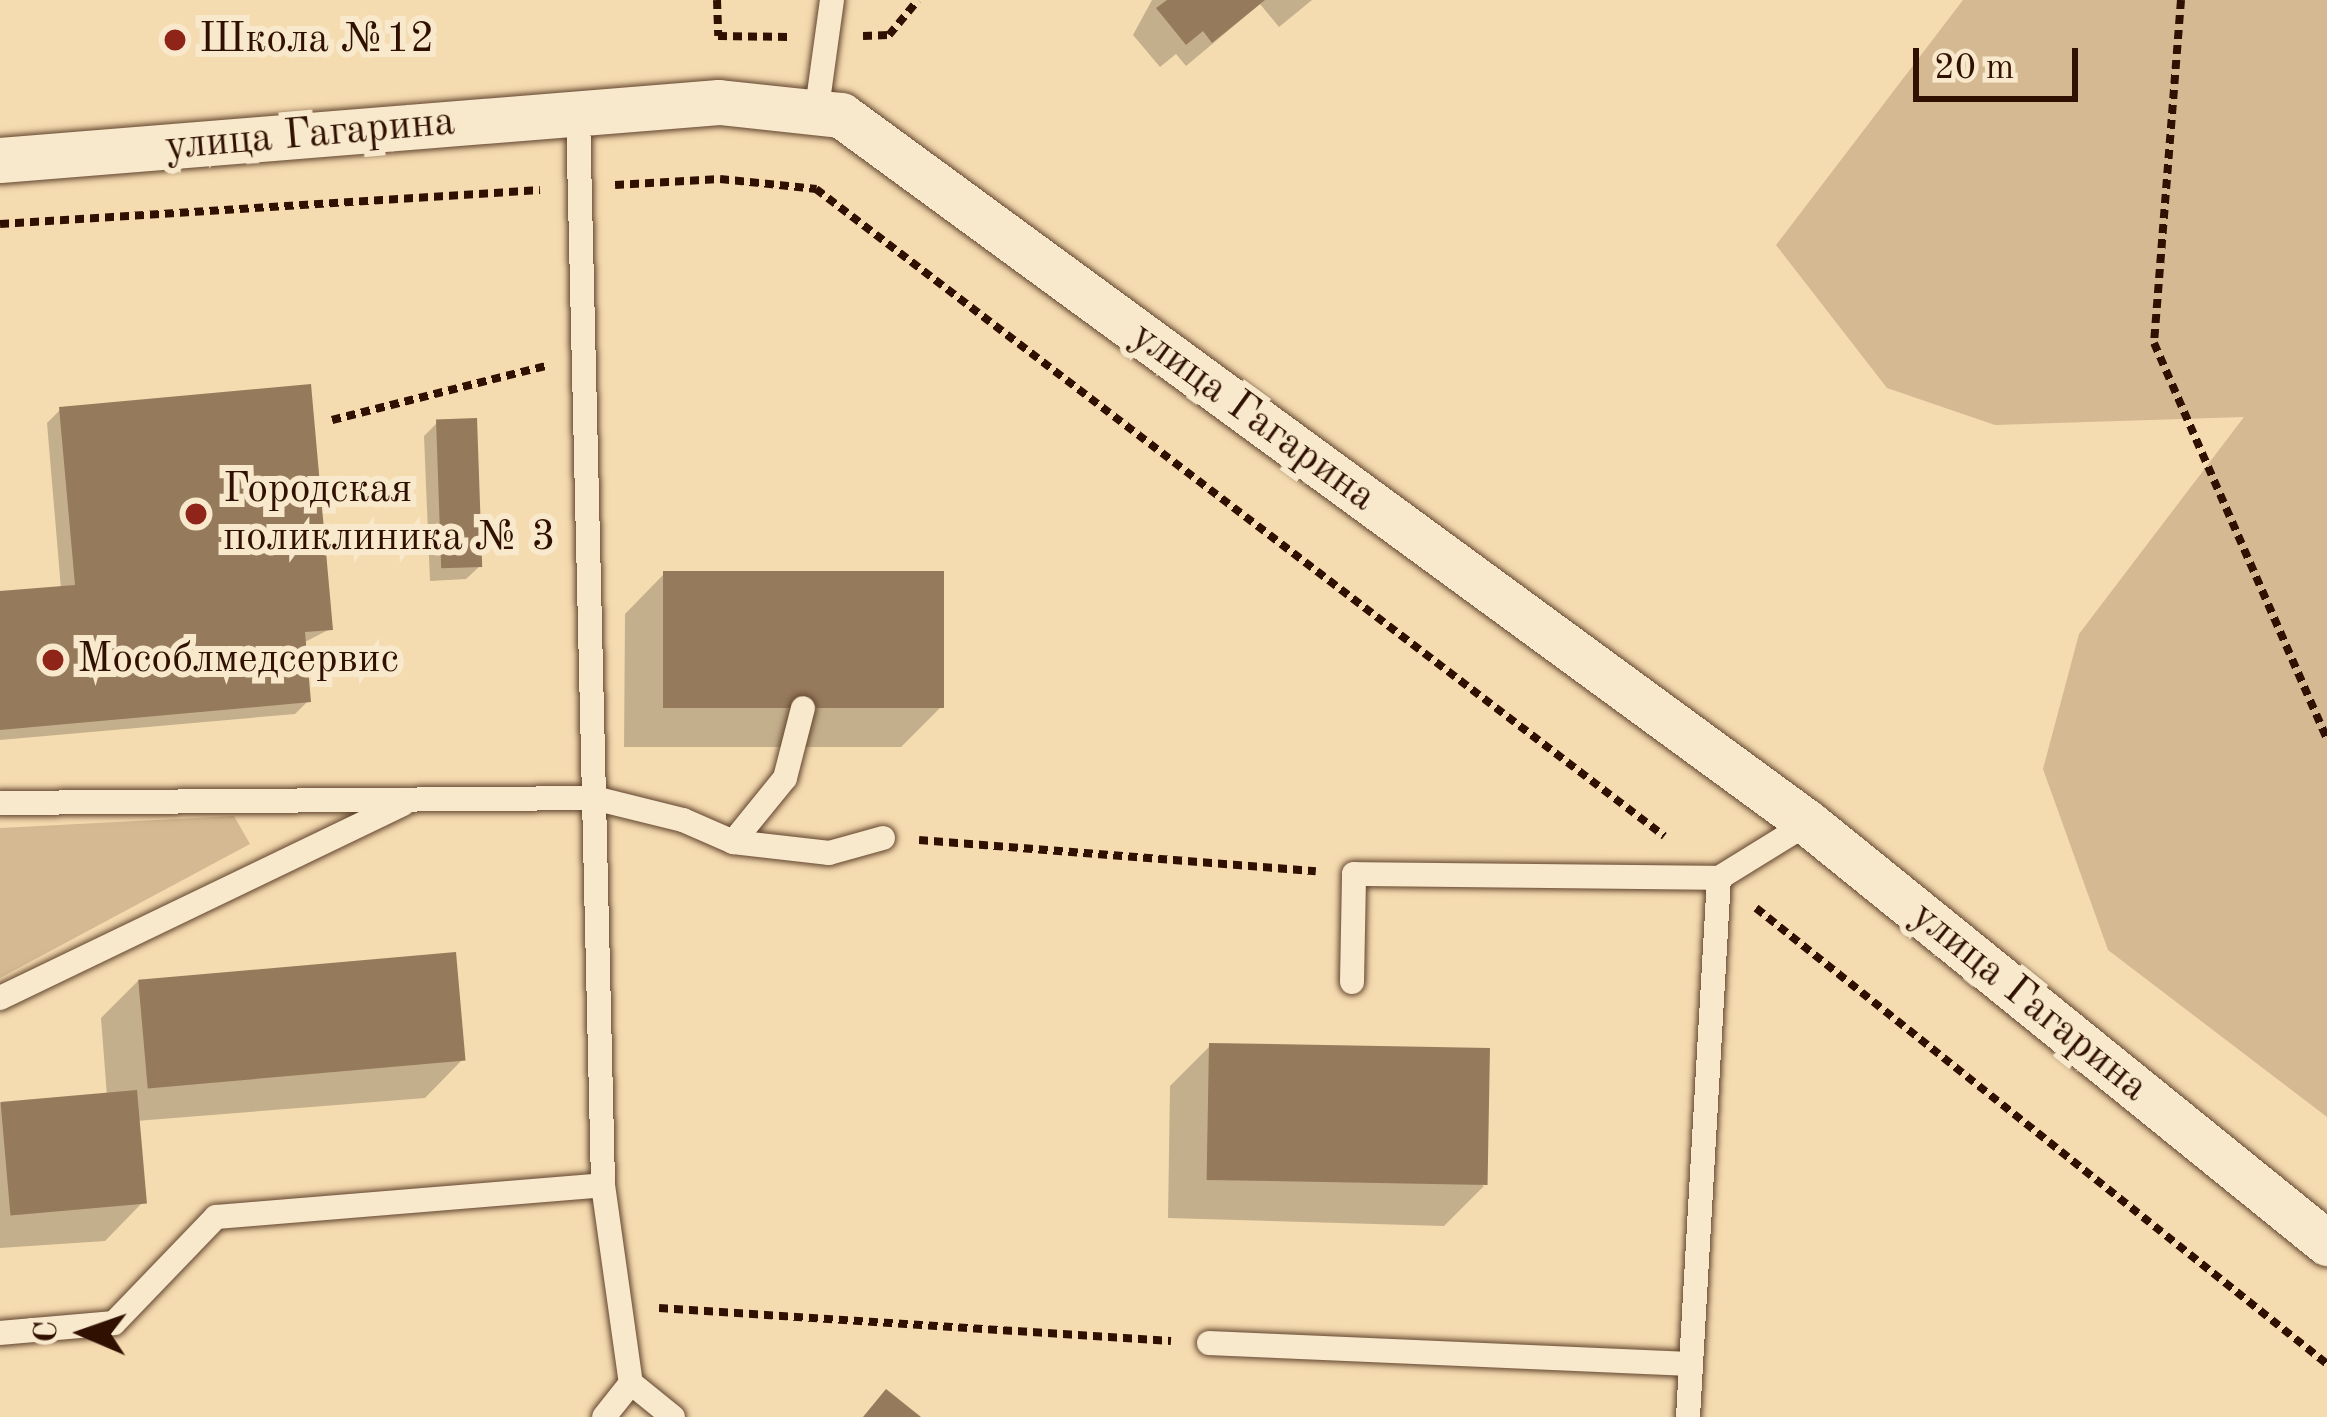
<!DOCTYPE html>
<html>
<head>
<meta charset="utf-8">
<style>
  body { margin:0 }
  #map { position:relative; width:2327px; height:1417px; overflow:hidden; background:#f5dbb0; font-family:"Old Standard TT",serif }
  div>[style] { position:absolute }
  .green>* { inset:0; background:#d4b992 }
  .shadow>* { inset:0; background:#0003 }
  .building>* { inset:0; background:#967a5c; transform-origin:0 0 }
  .path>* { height:8px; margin-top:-4px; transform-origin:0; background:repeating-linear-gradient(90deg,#301101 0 9px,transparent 0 15px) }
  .roads { filter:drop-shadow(0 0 3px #61442d) drop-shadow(0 0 3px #61442d) }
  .service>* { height:24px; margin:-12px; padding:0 12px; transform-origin:12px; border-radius:12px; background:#f8e8cc }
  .minor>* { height:45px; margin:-22.5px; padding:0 22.5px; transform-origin:22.5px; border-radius:22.5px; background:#f8e8cc }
  .dots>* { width:33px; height:33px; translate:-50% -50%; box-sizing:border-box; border:6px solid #f8e8cc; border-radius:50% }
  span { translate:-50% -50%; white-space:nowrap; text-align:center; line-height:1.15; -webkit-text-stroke:12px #f8e8cc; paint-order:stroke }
  .poi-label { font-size:42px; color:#301101 }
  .left { translate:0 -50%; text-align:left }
  .street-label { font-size:42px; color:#301101 }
  .north { position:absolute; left:24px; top:1273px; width:120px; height:120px; -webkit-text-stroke:9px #f8e8cc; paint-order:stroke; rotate:272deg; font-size:33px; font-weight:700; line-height:48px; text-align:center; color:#301101 }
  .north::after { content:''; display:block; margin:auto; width:42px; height:54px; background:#301101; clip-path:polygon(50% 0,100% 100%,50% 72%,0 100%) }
  .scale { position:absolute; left:1913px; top:48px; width:165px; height:54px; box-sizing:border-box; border:6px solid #301101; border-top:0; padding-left:15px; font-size:36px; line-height:42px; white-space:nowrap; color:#301101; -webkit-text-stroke:9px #f8e8cc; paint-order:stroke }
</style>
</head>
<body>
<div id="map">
  <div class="green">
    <div style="clip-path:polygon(1963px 0,2327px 0,2327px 1117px,2108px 950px,2043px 769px,2079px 634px,2244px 417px,1995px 425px,1887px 388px,1776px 245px)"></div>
    <div style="clip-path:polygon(234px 816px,250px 844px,0 978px,0 828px)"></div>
  </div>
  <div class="shadow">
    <div style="clip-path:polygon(1152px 0,1312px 0,1279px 27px,1260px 4px,1186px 66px,1176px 54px,1160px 67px,1133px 35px)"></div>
    <div style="clip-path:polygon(61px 409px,330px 629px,303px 643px,308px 701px,295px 714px,0 740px,0 594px,61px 589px,47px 423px)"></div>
    <div style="clip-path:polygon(437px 423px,480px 566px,466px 579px,430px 581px,424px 436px)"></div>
    <div style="clip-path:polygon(664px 574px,941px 707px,901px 747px,624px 747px,625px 614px)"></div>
    <div style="clip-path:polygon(139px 980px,462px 1060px,425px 1098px,136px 1121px,142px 1203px,105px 1241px,0 1248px,0 1103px,107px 1096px,101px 1018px)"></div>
    <div style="clip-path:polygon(1210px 1046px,1484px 1186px,1444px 1226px,1168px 1218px,1170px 1086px)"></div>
  </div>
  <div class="building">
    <div style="clip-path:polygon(1167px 0,1265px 0,1212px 43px,1203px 31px,1186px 45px,1156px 8px)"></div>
    <div style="clip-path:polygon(311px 384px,333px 630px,305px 632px,311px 702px,0 730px,0 591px,75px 585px,59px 407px)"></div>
    <div style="left:477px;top:418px;width:149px;height:41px;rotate:88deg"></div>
    <div style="left:663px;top:571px;width:281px;height:137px"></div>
    <div style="left:456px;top:952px;width:109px;height:319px;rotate:85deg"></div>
    <div style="left:1209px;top:1043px;width:281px;height:137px;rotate:1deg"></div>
    <div style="left:137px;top:1090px;width:114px;height:137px;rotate:85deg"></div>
    <div style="clip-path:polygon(886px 1389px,921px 1417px,863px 1417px)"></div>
  </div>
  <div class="path">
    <div style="left:717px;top:0;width:36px;rotate:88deg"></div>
    <div style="left:718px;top:36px;width:70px;rotate:0.8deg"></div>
    <div style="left:2181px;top:0;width:344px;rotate:94.5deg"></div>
    <div style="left:2154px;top:343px;width:432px;rotate:66.4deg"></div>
    <div style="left:863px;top:36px;width:26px;rotate:-2deg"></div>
    <div style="left:889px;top:35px;width:45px;rotate:-50.4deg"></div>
    <div style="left:615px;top:185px;width:105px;rotate:-3.3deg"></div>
    <div style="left:720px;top:179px;width:97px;rotate:5.9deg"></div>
    <div style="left:816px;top:189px;width:1067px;rotate:37.34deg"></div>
    <div style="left:0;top:224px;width:541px;rotate:-3.6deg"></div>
    <div style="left:332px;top:420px;width:220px;rotate:-14.2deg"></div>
    <div style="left:919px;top:840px;width:398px;rotate:4.5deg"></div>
    <div style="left:1756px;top:908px;width:731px;rotate:38.61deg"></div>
    <div style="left:659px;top:1308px;width:513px;rotate:3.69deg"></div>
  </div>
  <div class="roads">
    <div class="service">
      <div style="left:817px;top:108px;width:109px;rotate:-82.1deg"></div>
      <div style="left:578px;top:114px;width:1071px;rotate:88.66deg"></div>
      <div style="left:603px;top:1185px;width:200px;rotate:82deg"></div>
      <div style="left:631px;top:1383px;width:43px;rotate:128.5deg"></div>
      <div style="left:0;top:803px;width:594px;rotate:-0.48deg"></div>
      <div style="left:594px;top:798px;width:92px;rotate:13.9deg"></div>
      <div style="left:683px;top:820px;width:55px;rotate:23.7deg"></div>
      <div style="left:733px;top:842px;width:97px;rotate:6.5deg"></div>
      <div style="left:829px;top:853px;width:56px;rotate:-15.5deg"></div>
      <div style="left:733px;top:842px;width:82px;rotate:-50.9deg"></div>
      <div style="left:785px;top:778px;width:72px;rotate:-75.6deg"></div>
      <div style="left:1352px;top:982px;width:108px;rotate:-88.9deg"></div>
      <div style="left:1354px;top:874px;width:365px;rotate:0.6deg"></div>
      <div style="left:1719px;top:878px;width:105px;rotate:-31.7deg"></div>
      <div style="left:0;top:998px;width:447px;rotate:-25.7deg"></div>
      <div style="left:0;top:1333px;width:114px;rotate:-5deg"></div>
      <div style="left:114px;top:1323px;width:147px;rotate:-46.1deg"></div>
      <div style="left:216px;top:1217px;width:388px;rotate:-4.7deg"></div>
      <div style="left:1209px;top:1343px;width:481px;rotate:2.5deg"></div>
      <div style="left:631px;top:1383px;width:54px;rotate:39deg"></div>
      <div style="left:1688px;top:1417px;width:540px;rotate:-86.71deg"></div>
    </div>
    <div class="minor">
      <div style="left:0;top:160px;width:721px;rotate:-4.61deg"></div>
      <div style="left:719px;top:102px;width:123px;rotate:6.1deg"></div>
      <div style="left:841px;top:115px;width:1198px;rotate:36.21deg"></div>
      <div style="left:1808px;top:823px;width:668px;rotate:38.98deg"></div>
    </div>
  </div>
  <div class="dots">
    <div style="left:175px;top:40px;background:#8f2418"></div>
    <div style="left:196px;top:514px;background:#8f2418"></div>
    <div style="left:53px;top:660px;background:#8f2418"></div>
  </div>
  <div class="poi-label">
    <span class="left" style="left:199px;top:40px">Школа №12</span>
    <span class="left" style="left:223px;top:514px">Городская<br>поликлиника № 3</span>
    <span class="left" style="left:77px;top:660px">Мособлмедсервис</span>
  </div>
  <div class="street-label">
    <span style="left:310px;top:135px;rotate:-5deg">улица Гагарина</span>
    <span style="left:1253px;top:417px;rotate:36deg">улица Гагарина</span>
    <span style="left:2029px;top:1002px;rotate:39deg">улица Гагарина</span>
  </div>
  <div class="north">С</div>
  <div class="scale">20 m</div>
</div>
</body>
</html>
